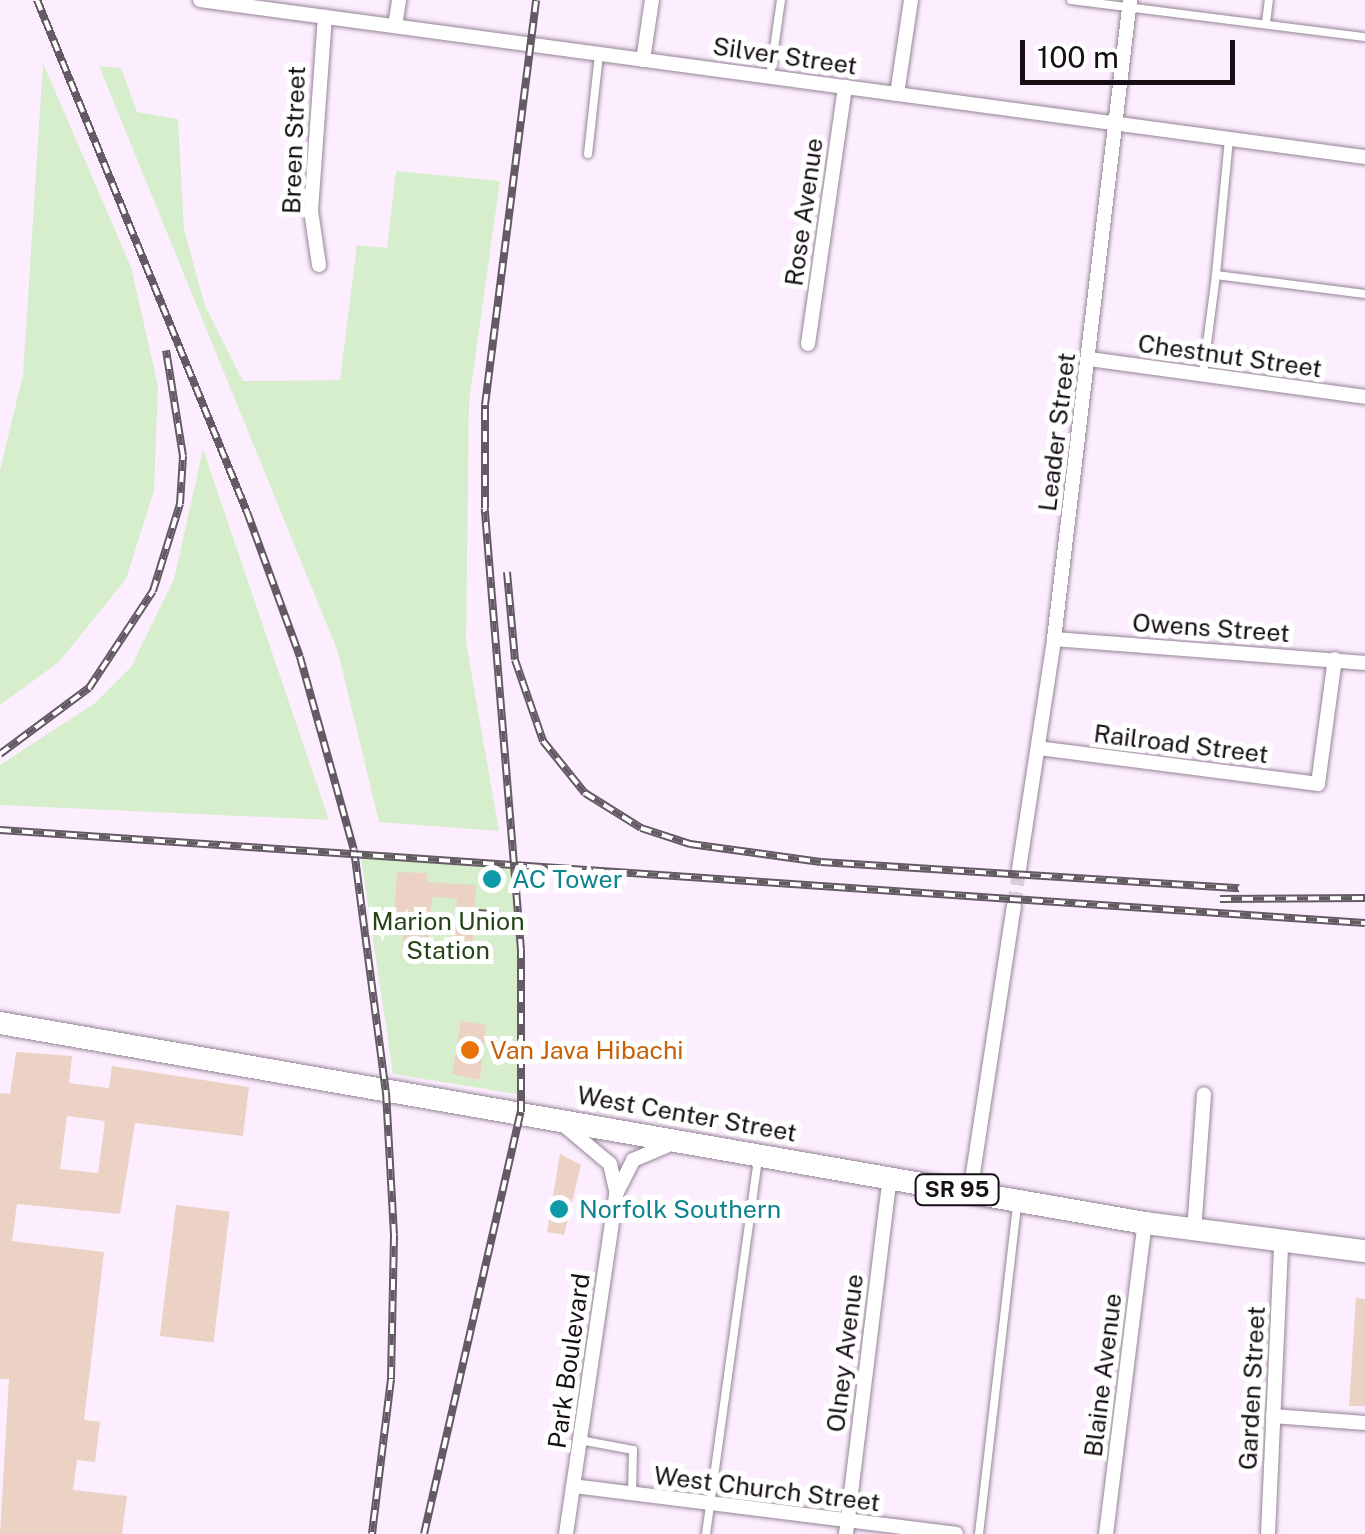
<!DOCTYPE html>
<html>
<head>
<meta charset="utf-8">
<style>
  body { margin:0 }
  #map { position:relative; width:1365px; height:1534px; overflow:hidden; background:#fdeeff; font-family:"Public Sans",sans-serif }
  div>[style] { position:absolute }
  .green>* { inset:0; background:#d7eecd }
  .building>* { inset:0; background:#ecd2c5; transform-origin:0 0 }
  .minor-tunnel>* { height:14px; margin-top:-7px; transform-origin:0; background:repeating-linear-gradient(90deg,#dacddc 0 14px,transparent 0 21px) }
  .roads { filter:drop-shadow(0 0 2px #958497) drop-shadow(0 0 2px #958497) }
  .service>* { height:8px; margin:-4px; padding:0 4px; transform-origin:4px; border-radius:4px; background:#fff }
  .minor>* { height:14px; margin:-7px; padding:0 7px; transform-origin:7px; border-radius:7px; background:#fff }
  .primary>* { height:22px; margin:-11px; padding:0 11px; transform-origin:11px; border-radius:11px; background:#fff }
  .rail>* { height:8px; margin-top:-4px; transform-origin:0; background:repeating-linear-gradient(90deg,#fff 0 11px,#635a64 0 22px); box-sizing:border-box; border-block:2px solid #635a64 }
  .dots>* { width:28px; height:28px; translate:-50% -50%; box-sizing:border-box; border:5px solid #fff; border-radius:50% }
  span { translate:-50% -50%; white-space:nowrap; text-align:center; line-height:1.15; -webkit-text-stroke:10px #fff; paint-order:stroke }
  .shield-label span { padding:2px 8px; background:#fff; border:2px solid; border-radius:8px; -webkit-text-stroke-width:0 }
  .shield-label { font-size:22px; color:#160f16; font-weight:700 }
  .street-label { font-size:25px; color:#160f16 }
  .culture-label { font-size:25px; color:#0d838f }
  .left { translate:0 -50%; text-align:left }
  .park-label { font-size:25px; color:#264517 }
  .food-label { font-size:25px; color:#c56008 }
  .scale { position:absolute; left:1020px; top:40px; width:215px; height:45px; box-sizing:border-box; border:5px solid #160f16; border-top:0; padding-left:12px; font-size:30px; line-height:35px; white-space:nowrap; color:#160f16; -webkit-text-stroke:8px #fff; paint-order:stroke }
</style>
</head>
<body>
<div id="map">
  <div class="green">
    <div style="clip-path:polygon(43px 63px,131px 267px,158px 386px,154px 491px,126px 579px,59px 662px,0 705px,0 470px,23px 375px)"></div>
    <div style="clip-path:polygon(99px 66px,121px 68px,137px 112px,178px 119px,184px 229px,205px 306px,243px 381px,340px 380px,357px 245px,387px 248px,396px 171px,500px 181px,469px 402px,466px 642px,499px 831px,379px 822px,338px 652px)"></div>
    <div style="clip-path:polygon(203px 449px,329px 820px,0 805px,0 765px,95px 703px,131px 667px,174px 579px)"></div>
    <div style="clip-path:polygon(360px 851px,514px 862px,522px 1095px,393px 1074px)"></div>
  </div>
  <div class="building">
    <div style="clip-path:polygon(397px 872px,427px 873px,427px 882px,476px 885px,472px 962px,452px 961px,457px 899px,432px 897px,428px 955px,402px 953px,404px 920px,394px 919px)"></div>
    <div style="clip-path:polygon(461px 1021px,486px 1025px,480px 1080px,452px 1074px)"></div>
    <div style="clip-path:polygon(evenodd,16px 1052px,72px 1056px,69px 1083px,109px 1088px,112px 1066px,249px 1087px,243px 1136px,135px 1123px,120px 1214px,17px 1204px,12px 1241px,104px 1252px,84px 1420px,100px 1422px,95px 1462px,77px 1460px,73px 1490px,127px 1496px,122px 1534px,0 1534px,9px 1379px,0 1379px,0 1093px,10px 1094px,16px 1052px,67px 1116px,105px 1121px,98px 1173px,60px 1169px,67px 1116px)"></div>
    <div style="clip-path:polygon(560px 1154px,581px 1165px,564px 1235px,547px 1232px)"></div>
    <div style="left:176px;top:1205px;width:54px;height:132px;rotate:7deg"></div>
    <div style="clip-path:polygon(1356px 1298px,1365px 1299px,1365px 1406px,1349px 1406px)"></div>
  </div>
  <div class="minor-tunnel">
    <div style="left:1014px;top:906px;width:37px;rotate:-82deg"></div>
  </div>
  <div class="roads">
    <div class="service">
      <div style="left:1071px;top:0;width:296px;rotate:7.2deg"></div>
      <div style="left:1266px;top:23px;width:23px;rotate:-83deg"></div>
      <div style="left:770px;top:77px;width:78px;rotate:-81.9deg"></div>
      <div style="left:1229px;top:139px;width:137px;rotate:95.5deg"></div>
      <div style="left:1216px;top:275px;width:150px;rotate:7.3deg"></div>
      <div style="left:588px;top:154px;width:101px;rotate:-83.7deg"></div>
      <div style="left:1203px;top:374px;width:100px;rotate:-82.5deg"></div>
      <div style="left:580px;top:1440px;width:54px;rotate:10.7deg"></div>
      <div style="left:633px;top:1450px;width:44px;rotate:91.3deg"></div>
      <div style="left:706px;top:1534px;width:381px;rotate:-82.1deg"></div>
      <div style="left:979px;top:1534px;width:330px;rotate:-83.4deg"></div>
    </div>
    <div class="minor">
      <div style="left:200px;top:0;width:1176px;rotate:7.68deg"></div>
      <div style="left:395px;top:26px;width:26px;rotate:-81deg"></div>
      <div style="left:643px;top:60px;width:61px;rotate:-81.5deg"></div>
      <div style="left:897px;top:94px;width:95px;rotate:-81.5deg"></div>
      <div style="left:319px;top:265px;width:55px;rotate:-98.4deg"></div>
      <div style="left:311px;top:211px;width:195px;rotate:-85.9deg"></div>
      <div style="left:808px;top:344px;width:260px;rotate:-81.8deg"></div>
      <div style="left:1089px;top:359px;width:279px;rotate:7.8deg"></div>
      <div style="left:1054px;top:639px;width:312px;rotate:4.4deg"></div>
      <div style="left:1038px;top:748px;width:282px;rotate:7.3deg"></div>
      <div style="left:1318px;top:784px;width:126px;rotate:-82.3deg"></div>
      <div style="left:1019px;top:869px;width:233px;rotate:-81.3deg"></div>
      <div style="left:1054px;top:639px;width:644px;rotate:-83.22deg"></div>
      <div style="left:566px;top:1127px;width:57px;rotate:40.1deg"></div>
      <div style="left:610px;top:1164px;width:26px;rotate:77deg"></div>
      <div style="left:970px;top:1193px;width:290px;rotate:-81.3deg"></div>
      <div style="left:1194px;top:1231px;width:137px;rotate:-85.8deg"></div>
      <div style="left:1273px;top:1416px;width:92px;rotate:4.4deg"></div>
      <div style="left:573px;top:1486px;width:386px;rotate:7.1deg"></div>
      <div style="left:566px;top:1534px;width:344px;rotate:-81.6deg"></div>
      <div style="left:616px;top:1194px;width:38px;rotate:-63deg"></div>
      <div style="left:633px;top:1160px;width:41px;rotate:-22.8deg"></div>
      <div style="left:846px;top:1534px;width:359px;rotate:-83deg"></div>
      <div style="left:1106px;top:1534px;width:313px;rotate:-82.9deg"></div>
      <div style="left:1268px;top:1534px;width:290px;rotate:-87.4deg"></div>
    </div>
    <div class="primary">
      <div style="left:0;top:1023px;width:1162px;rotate:9.91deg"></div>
      <div style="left:1145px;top:1223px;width:222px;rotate:7.3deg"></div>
    </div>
  </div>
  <div class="rail">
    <div style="left:37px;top:0;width:553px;rotate:67.7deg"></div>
    <div style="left:247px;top:512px;width:154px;rotate:69.9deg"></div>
    <div style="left:300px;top:657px;width:200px;rotate:74.4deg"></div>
    <div style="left:354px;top:850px;width:244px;rotate:82.5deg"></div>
    <div style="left:386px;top:1092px;width:143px;rotate:86.8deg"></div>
    <div style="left:394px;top:1235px;width:144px;rotate:91.2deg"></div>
    <div style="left:391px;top:1379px;width:156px;rotate:97deg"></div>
    <div style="left:507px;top:572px;width:88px;rotate:84.8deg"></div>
    <div style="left:515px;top:660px;width:86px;rotate:70.9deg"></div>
    <div style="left:543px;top:741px;width:67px;rotate:51.1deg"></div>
    <div style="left:585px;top:793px;width:66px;rotate:32deg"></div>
    <div style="left:641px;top:828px;width:52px;rotate:18.1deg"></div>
    <div style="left:690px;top:844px;width:132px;rotate:7.8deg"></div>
    <div style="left:821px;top:862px;width:419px;rotate:3.6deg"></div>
    <div style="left:0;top:754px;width:111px;rotate:-36.6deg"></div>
    <div style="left:89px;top:688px;width:116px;rotate:-56.6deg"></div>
    <div style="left:153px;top:591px;width:91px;rotate:-72.8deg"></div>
    <div style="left:180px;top:504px;width:48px;rotate:-86.4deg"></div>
    <div style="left:183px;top:456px;width:107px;rotate:-99.1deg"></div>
    <div style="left:0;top:830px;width:1368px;rotate:3.9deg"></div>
    <div style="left:1220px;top:899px;width:145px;rotate:-0.4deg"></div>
    <div style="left:477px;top:913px;width:22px;rotate:3deg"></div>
    <div style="left:424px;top:1534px;width:433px;rotate:-77.1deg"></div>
    <div style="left:521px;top:1112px;width:162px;rotate:-90deg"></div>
    <div style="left:521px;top:950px;width:443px;rotate:-94.7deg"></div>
    <div style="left:485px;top:508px;width:103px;rotate:-90deg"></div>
    <div style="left:485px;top:405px;width:408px;rotate:-82.8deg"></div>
  </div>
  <div class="dots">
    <div style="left:492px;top:879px;background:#0f9aa8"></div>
    <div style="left:470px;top:1050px;background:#e8710a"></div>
    <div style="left:559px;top:1209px;background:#0f9aa8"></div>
  </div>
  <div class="shield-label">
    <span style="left:957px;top:1190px">SR 95</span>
  </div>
  <div class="street-label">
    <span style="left:785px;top:56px;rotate:8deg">Silver Street</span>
    <span style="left:294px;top:140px;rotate:-88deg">Breen Street</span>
    <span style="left:804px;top:212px;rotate:-82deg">Rose Avenue</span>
    <span style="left:1230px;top:356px;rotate:8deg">Chestnut Street</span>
    <span style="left:1057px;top:432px;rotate:-83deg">Leader Street</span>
    <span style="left:1211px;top:628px;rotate:4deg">Owens Street</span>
    <span style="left:1181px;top:744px;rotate:7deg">Railroad Street</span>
    <span style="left:687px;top:1114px;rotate:10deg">West Center Street</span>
    <span style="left:845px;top:1353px;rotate:-83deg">Olney Avenue</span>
    <span style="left:569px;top:1361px;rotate:-82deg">Park Boulevard</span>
    <span style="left:1103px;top:1375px;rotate:-83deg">Blaine Avenue</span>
    <span style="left:1252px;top:1388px;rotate:-87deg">Garden Street</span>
    <span style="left:767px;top:1489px;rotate:7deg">West Church Street</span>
  </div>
  <div class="culture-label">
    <span class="left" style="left:512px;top:879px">AC Tower</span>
    <span class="left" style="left:579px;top:1209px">Norfolk Southern</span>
  </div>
  <div class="park-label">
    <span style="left:448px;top:936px">Marion Union<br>Station</span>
  </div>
  <div class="food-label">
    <span class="left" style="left:490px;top:1050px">Van Java Hibachi</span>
  </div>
  <div class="scale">100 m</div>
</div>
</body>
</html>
